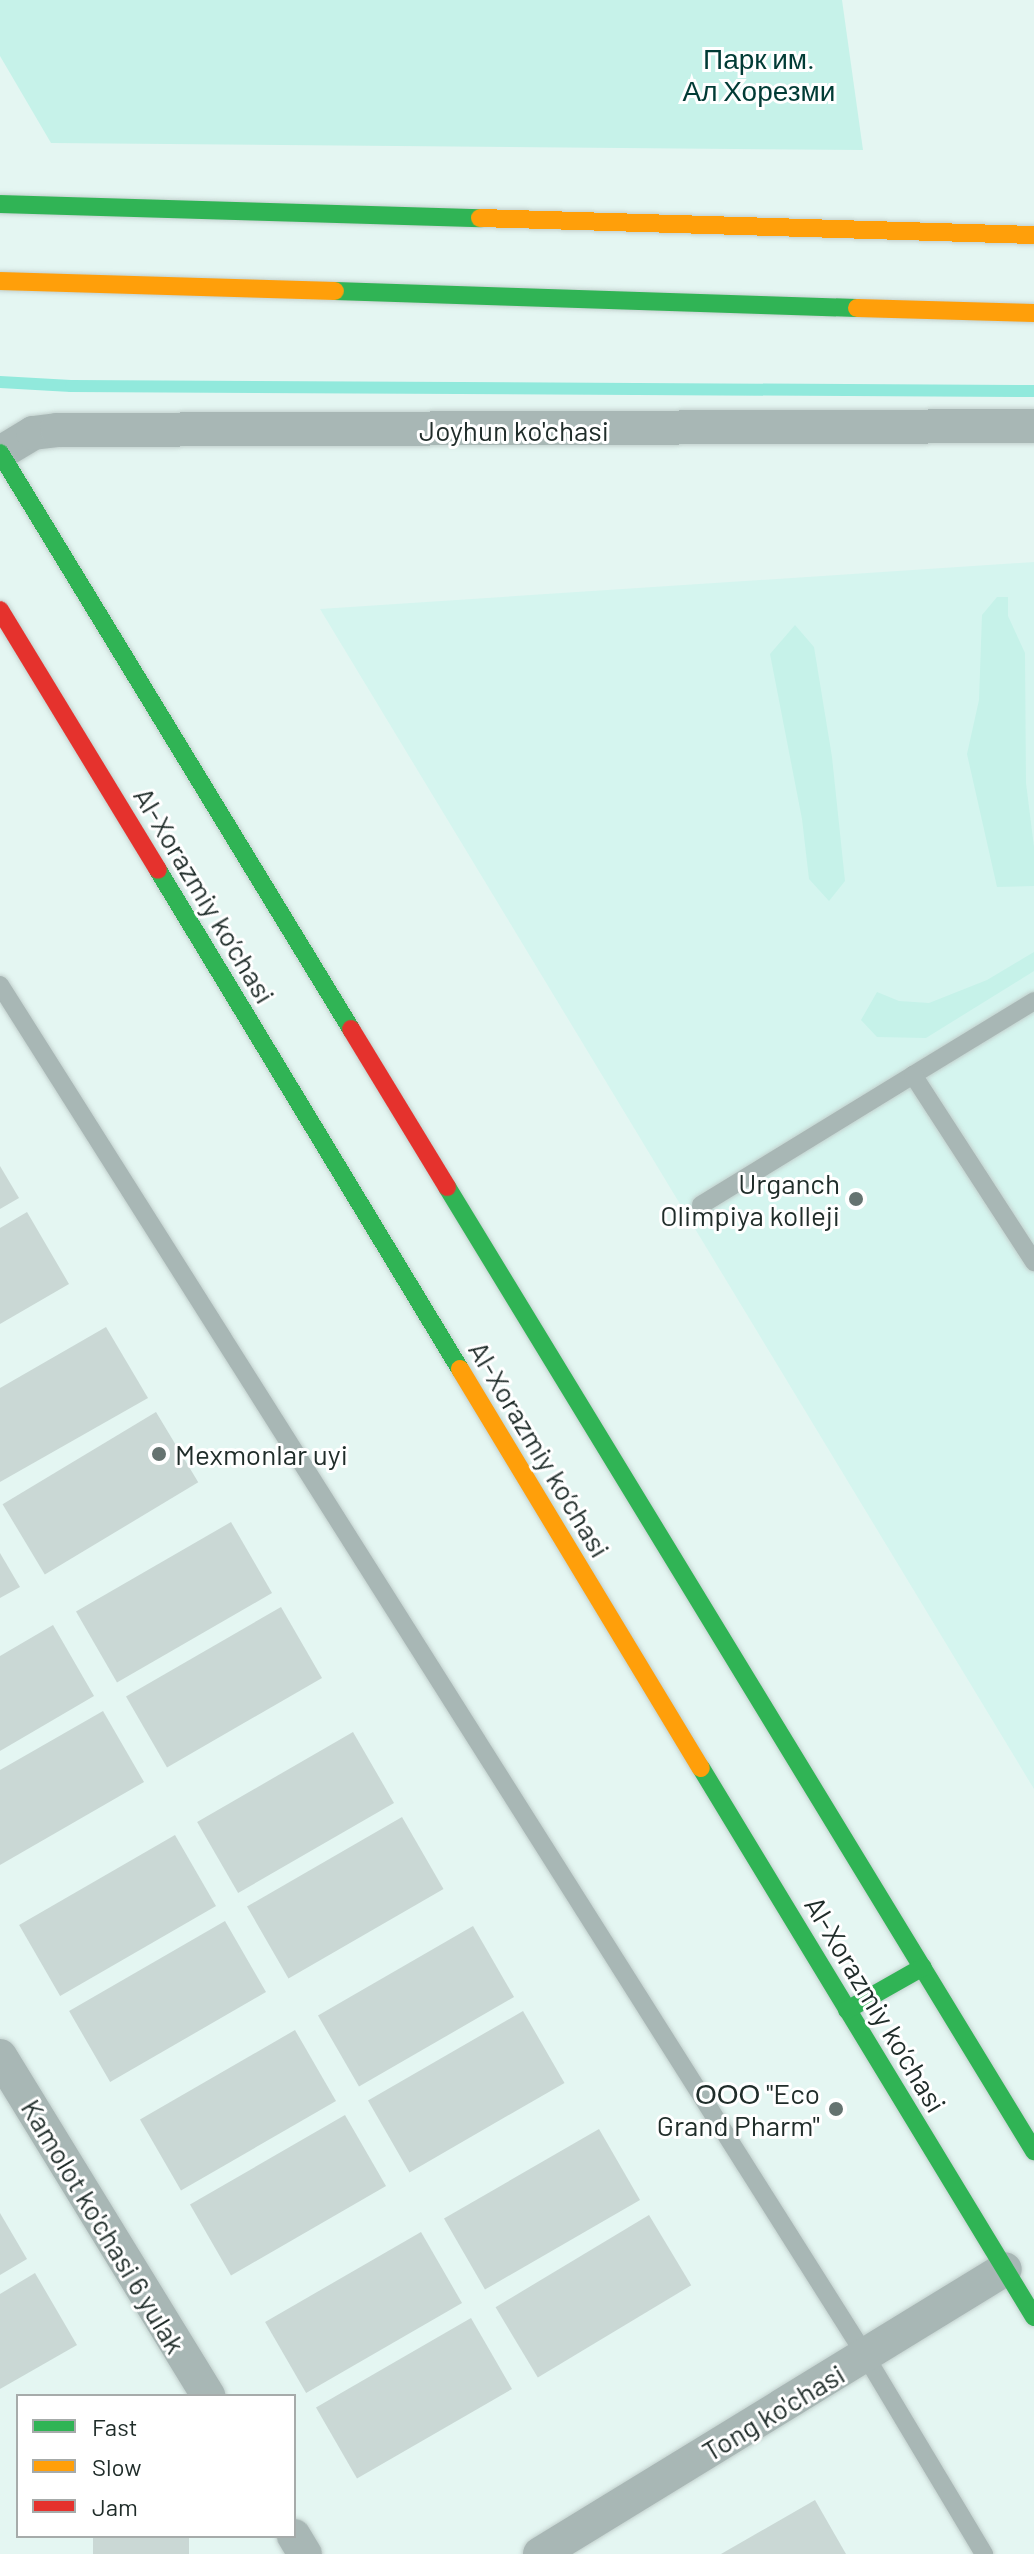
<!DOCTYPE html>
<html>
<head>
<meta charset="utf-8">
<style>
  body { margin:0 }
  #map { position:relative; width:1034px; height:2554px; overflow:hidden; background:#e4f6f2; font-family:Barlow,sans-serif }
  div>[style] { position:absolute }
  .built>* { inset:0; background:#d5f5ef }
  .green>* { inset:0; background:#c6f2e9 }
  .stream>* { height:12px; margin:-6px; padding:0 6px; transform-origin:6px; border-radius:6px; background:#91e9dc }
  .building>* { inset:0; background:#cad8d5; transform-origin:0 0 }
  .roads { filter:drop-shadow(0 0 2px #c2d0cd) drop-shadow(0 0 2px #c2d0cd) }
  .lane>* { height:18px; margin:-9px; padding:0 9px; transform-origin:9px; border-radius:9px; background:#a8b7b5 }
  .street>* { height:34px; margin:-17px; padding:0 17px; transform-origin:17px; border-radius:17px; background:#a8b7b5 }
  .fast>* { height:18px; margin:-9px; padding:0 9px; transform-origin:9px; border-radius:9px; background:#30b455 }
  .slow>* { height:18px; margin:-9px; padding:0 9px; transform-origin:9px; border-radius:9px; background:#ff9f0a }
  .jam>* { height:18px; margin:-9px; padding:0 9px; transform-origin:9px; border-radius:9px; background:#e5322d }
  .dots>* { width:22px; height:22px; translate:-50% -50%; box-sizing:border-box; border:4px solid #fff; border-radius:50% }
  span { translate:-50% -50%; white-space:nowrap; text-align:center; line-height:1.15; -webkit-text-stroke:6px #fff; paint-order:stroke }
  .park-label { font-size:28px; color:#013b35 }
  .street-label { font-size:28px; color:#202d2a }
  .poi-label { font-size:28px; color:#202d2a }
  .right { translate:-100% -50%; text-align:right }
  .left { translate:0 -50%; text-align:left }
  .legend { position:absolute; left:16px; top:2394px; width:280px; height:144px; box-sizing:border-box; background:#fff; border:2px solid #a6abaa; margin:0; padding:10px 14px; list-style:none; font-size:24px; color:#202d2a }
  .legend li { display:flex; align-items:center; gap:16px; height:40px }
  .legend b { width:40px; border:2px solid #a6abaa }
</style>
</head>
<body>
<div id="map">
  <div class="built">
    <div style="clip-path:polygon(1034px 562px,1034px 1789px,320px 609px)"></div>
  </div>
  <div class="green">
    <div style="clip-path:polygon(0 0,842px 0,863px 150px,51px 143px,0 56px)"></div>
    <div style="clip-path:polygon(997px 597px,1008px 597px,1008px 616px,1025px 653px,1026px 783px,1034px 847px,1034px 886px,997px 887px,967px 754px,979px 700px,982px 615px)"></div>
    <div style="clip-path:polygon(795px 625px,814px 647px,832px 757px,845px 881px,829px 901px,809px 879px,802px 819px,770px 654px)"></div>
    <div style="clip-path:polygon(1034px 952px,1034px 971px,926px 1038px,877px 1037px,861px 1020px,877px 992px,899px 1001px,929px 1003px,987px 980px)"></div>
  </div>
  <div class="stream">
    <div style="left:0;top:382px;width:71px;rotate:3.2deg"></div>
    <div style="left:71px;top:386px;width:963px;rotate:0.3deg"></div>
  </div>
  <div class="building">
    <div style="clip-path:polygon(0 1166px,19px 1198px,0 1209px)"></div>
    <div style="clip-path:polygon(27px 1212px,69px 1284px,0 1324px,0 1228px)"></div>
    <div style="clip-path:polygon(106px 1327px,148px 1398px,0 1482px,0 1388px)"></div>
    <div style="left:156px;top:1412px;width:82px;height:179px;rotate:59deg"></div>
    <div style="left:231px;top:1522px;width:82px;height:179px;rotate:60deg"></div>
    <div style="clip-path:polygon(0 1553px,20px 1587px,0 1598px)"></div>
    <div style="left:281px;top:1607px;width:82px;height:179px;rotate:60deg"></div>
    <div style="clip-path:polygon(53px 1625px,94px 1696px,0 1751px,0 1656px)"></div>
    <div style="clip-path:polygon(103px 1711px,144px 1782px,0 1865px,0 1770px)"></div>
    <div style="left:353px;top:1732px;width:82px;height:180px;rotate:60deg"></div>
    <div style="left:402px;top:1817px;width:83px;height:179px;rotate:60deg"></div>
    <div style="left:175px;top:1835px;width:82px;height:180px;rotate:60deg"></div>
    <div style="left:225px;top:1921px;width:82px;height:180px;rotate:60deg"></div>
    <div style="left:473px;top:1926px;width:82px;height:179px;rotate:60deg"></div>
    <div style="left:523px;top:2011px;width:83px;height:179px;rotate:60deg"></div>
    <div style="left:295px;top:2030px;width:82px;height:179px;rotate:60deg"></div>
    <div style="left:345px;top:2115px;width:82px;height:179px;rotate:60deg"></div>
    <div style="left:599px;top:2129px;width:82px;height:179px;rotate:60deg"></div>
    <div style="clip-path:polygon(0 2213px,27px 2259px,0 2275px)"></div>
    <div style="left:649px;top:2215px;width:82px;height:179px;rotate:59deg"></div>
    <div style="left:421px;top:2232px;width:82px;height:180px;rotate:60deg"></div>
    <div style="clip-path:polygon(35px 2273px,77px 2345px,0 2389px,0 2294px)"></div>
    <div style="left:471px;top:2318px;width:82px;height:179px;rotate:60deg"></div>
    <div style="clip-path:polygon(815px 2500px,846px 2554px,721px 2554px)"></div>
    <div style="left:93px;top:2536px;width:96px;height:18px"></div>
  </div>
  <div class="roads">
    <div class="lane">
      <div style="left:0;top:985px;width:1620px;rotate:57.73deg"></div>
      <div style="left:865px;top:2355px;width:232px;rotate:59.1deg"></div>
      <div style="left:913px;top:1075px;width:142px;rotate:-31.4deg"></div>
      <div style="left:701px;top:1205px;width:249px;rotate:-31.5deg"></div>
      <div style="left:913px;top:1075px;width:223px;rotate:57.1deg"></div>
    </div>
    <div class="street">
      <div style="left:0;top:453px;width:39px;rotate:-31deg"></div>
      <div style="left:33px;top:433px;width:24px;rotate:-7deg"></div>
      <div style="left:57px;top:430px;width:977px;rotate:-0.23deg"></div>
      <div style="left:0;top:2056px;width:399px;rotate:58.5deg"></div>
      <div style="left:294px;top:2536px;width:21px;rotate:59deg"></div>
      <div style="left:540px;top:2554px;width:545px;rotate:-31.5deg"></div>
    </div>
    <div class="fast">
      <div style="left:0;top:204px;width:480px;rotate:1.7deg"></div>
      <div style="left:335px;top:291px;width:522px;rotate:1.87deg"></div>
      <div style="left:0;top:453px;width:675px;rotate:58.64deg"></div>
      <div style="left:158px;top:870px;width:583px;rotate:58.82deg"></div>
      <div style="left:447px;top:1187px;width:1129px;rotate:58.66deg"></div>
      <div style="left:701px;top:1768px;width:642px;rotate:58.76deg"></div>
      <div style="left:847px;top:2010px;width:87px;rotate:-29.5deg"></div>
    </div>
    <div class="slow">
      <div style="left:480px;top:218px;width:554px;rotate:1.76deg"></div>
      <div style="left:0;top:281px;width:335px;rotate:1.7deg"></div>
      <div style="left:857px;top:308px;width:177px;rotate:1.6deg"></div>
      <div style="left:460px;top:1369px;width:466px;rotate:58.9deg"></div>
    </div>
    <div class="jam">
      <div style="left:0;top:610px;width:304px;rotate:58.7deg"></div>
      <div style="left:351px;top:1029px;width:185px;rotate:58.7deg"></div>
    </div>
  </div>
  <div class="dots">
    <div style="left:856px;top:1199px;background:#657370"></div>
    <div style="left:159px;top:1454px;background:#657370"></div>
    <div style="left:836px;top:2109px;background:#657370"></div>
  </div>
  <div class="park-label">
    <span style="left:759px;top:74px">Парк им.<br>Ал Хорезми</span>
  </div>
  <div class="street-label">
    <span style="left:514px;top:430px">Joyhun ko'chasi</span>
    <span style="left:205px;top:895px;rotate:59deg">Al-Xorazmiy ko’chasi</span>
    <span style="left:540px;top:1449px;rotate:59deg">Al-Xorazmiy ko’chasi</span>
    <span style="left:876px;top:2004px;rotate:59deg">Al-Xorazmiy ko’chasi</span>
    <span style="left:104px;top:2226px;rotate:59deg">Kamolot ko'chasi 6 yulak</span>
    <span style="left:773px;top:2412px;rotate:-31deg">Tong ko'chasi</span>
  </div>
  <div class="poi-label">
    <span class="right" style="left:840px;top:1199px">Urganch<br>Olimpiya kolleji</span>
    <span class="left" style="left:175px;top:1454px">Mexmonlar uyi</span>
    <span class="right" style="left:820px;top:2109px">ООО "Eco<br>Grand Pharm"</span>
  </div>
  <ul class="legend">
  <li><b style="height:10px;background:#30b455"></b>Fast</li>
  <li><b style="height:10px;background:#ff9f0a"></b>Slow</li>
  <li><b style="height:10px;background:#e5322d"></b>Jam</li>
  </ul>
</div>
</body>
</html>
